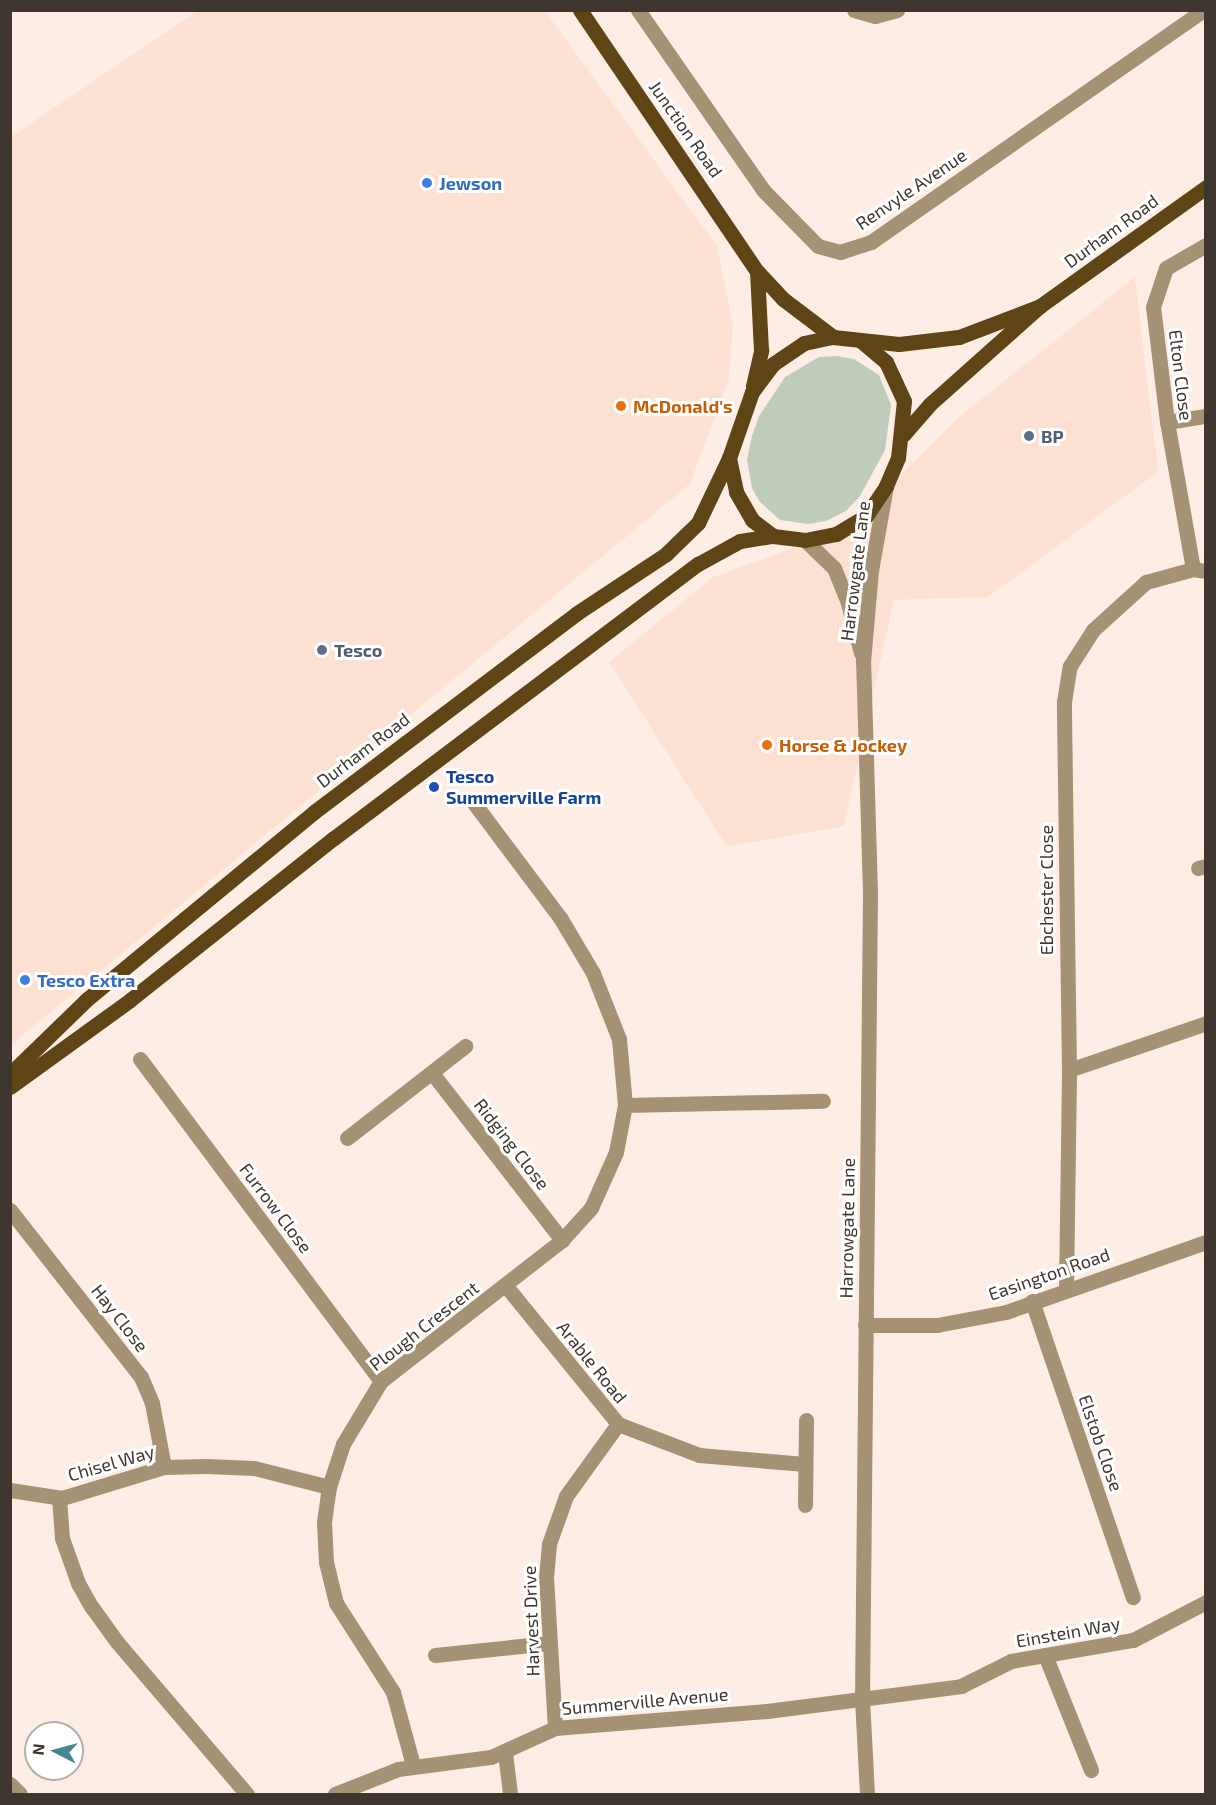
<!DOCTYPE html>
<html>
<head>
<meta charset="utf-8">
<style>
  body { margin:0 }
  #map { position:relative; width:1216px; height:1805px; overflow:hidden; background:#feede5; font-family:"Exo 2",sans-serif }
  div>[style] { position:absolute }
  .built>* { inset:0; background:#fce1d3 }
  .green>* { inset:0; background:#bfccba }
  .minor>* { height:15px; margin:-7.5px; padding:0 7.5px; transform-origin:7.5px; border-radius:7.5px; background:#a59173 }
  .major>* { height:15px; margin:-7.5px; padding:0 7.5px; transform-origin:7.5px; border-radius:7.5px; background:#5f4415 }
  .dots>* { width:16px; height:16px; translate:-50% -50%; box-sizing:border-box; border:3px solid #fff; border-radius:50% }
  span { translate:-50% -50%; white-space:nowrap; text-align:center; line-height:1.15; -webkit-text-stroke:6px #fff; paint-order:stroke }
  .street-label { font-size:18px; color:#403630 }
  .shop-label { font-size:18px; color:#366cbe; font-weight:700 }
  .left { translate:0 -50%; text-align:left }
  .food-label { font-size:18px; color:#c56008; font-weight:700 }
  .service-label { font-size:18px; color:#4e5e75; font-weight:700 }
  .transit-label { font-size:18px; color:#164399; font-weight:700 }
  .frame { position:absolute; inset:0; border:12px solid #403630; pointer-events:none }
  .north { position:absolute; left:24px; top:1721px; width:60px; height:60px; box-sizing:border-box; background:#fff; border:2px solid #b3afac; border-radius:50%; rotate:276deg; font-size:16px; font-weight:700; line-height:24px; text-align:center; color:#403630 }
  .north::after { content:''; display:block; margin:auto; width:21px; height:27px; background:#41898d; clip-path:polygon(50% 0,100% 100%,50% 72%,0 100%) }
</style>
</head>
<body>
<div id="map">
  <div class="built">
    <div style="clip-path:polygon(197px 11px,545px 11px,717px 246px,733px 325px,729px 378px,690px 484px,11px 1045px,11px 137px)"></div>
    <div style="clip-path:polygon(1135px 277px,1158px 472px,988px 597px,894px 600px,844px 826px,727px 847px,609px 662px,713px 577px,844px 530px,959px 417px)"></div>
  </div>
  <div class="green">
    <div style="clip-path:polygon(837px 356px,854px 359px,879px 375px,891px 405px,885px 450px,860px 496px,846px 511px,826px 521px,808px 524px,780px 520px,759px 501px,752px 488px,747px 460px,752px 436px,759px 416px,785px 377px,819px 357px)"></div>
  </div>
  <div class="minor">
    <div style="left:638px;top:10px;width:219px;rotate:55.2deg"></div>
    <div style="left:763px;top:190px;width:78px;rotate:45.5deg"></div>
    <div style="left:818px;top:246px;width:23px;rotate:15deg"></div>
    <div style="left:840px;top:252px;width:33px;rotate:-18deg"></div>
    <div style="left:871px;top:242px;width:406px;rotate:-34.9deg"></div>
    <div style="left:854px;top:10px;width:22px;rotate:16deg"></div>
    <div style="left:875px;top:16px;width:23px;rotate:-15deg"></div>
    <div style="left:1167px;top:422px;width:39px;rotate:-9deg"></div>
    <div style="left:805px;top:540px;width:40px;rotate:44deg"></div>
    <div style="left:834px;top:568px;width:38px;rotate:68deg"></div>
    <div style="left:848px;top:603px;width:52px;rotate:75.4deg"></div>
    <div style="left:1193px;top:569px;width:149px;rotate:-100deg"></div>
    <div style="left:1167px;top:422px;width:116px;rotate:-96.9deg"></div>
    <div style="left:1153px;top:307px;width:41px;rotate:-71.6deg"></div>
    <div style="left:1166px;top:268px;width:46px;rotate:-29.9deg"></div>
    <div style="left:1198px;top:868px;width:8px;rotate:-14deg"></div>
    <div style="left:140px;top:1059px;width:402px;rotate:53.2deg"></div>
    <div style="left:1069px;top:1070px;width:145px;rotate:-18.9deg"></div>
    <div style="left:432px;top:1073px;width:212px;rotate:52.1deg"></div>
    <div style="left:625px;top:1105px;width:198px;rotate:-1.2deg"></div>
    <div style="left:347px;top:1138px;width:150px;rotate:-37.9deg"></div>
    <div style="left:10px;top:1210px;width:212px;rotate:51.9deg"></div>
    <div style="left:141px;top:1377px;width:28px;rotate:67deg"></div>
    <div style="left:152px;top:1403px;width:65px;rotate:79.4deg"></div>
    <div style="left:506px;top:1286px;width:178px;rotate:50.9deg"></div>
    <div style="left:618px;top:1424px;width:87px;rotate:20.9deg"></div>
    <div style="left:699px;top:1455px;width:106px;rotate:4.9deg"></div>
    <div style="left:1066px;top:1289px;width:219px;rotate:-89.2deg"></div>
    <div style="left:1069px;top:1070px;width:368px;rotate:-90.8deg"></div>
    <div style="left:1064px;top:702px;width:36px;rotate:-81deg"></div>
    <div style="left:1070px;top:666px;width:43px;rotate:-57.4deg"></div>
    <div style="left:1093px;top:630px;width:72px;rotate:-42.2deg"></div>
    <div style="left:1146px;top:582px;width:49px;rotate:-15.5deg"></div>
    <div style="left:1193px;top:569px;width:13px;rotate:9deg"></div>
    <div style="left:1032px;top:1301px;width:313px;rotate:71.2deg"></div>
    <div style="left:865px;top:1325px;width:72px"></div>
    <div style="left:937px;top:1325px;width:70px;rotate:-10.7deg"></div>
    <div style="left:1006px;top:1312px;width:212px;rotate:-19.3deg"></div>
    <div style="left:10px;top:1490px;width:53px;rotate:8.7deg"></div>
    <div style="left:62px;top:1498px;width:107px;rotate:-16.9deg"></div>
    <div style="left:164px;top:1467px;width:42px;rotate:-1.4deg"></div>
    <div style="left:206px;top:1466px;width:48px;rotate:2.4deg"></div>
    <div style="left:254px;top:1468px;width:77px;rotate:14.2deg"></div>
    <div style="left:59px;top:1498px;width:40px;rotate:85.7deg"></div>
    <div style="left:62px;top:1538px;width:48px;rotate:70.4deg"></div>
    <div style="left:78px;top:1583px;width:26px;rotate:61deg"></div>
    <div style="left:91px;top:1606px;width:44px;rotate:54.2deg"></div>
    <div style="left:117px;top:1642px;width:200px;rotate:49.5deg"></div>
    <div style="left:805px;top:1505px;width:85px;rotate:-89.3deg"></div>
    <div style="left:435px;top:1655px;width:115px;rotate:-6deg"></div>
    <div style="left:1045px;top:1655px;width:124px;rotate:68.2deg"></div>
    <div style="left:555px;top:1728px;width:150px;rotate:-93.4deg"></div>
    <div style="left:546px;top:1578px;width:34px;rotate:-85deg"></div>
    <div style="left:549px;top:1544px;width:51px;rotate:-70.5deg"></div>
    <div style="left:566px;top:1496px;width:89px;rotate:-54.2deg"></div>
    <div style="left:505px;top:1752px;width:42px;rotate:83.2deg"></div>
    <div style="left:413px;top:1765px;width:76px;rotate:-105.3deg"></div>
    <div style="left:393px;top:1692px;width:106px;rotate:-122.6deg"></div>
    <div style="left:336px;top:1603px;width:42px;rotate:-103.7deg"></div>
    <div style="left:326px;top:1562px;width:40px;rotate:-92.9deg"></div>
    <div style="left:324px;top:1522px;width:35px;rotate:-82deg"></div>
    <div style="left:329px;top:1487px;width:45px;rotate:-72deg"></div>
    <div style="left:343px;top:1444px;width:74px;rotate:-58.9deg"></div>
    <div style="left:381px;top:1381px;width:229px;rotate:-37.9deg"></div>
    <div style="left:562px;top:1240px;width:43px;rotate:-47.8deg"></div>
    <div style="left:591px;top:1208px;width:61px;rotate:-65.9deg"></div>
    <div style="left:616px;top:1152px;width:48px;rotate:-79.2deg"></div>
    <div style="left:625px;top:1105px;width:66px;rotate:-95.2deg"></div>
    <div style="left:619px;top:1039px;width:71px;rotate:-111.5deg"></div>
    <div style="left:593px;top:973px;width:63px;rotate:-120.7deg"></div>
    <div style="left:561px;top:919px;width:150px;rotate:-126.9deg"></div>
    <div style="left:10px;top:1784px;width:14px;rotate:45deg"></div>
    <div style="left:335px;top:1794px;width:68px;rotate:-21.6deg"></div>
    <div style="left:398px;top:1769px;width:94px;rotate:-7.4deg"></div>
    <div style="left:491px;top:1757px;width:70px;rotate:-24.4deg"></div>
    <div style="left:555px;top:1728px;width:213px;rotate:-4.6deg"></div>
    <div style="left:767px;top:1711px;width:196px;rotate:-7.3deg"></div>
    <div style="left:961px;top:1686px;width:56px;rotate:-26.6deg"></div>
    <div style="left:1011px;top:1661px;width:124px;rotate:-9.8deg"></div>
    <div style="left:1133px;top:1640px;width:82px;rotate:-27.5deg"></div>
    <div style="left:867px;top:1794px;width:95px;rotate:-93deg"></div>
    <div style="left:862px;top:1699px;width:806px;rotate:-89.43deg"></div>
    <div style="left:870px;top:893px;width:231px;rotate:-91.7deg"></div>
    <div style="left:863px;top:662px;width:91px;rotate:-85deg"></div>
    <div style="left:871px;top:571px;width:86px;rotate:-80deg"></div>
  </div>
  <div class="major">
    <div style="left:580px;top:10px;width:315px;rotate:55.9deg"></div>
    <div style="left:757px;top:271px;width:38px;rotate:47deg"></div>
    <div style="left:783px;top:299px;width:63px;rotate:37.2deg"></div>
    <div style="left:753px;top:386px;width:37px;rotate:-77deg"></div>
    <div style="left:761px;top:350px;width:79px;rotate:-92.9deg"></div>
    <div style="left:903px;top:435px;width:41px;rotate:-48.9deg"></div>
    <div style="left:930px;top:404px;width:147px;rotate:-41.7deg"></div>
    <div style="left:1040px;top:306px;width:204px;rotate:-35.6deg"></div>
    <div style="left:729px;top:458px;width:35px;rotate:78deg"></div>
    <div style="left:736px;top:492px;width:32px;rotate:60deg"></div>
    <div style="left:752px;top:520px;width:26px;rotate:37deg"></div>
    <div style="left:10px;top:1074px;width:106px;rotate:-44.2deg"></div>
    <div style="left:86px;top:1000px;width:296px;rotate:-39.5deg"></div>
    <div style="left:314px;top:812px;width:330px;rotate:-37.1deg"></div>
    <div style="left:577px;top:613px;width:107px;rotate:-33.5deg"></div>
    <div style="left:666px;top:554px;width:45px;rotate:-44.1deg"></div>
    <div style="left:698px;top:523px;width:72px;rotate:-64.5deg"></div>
    <div style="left:729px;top:458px;width:70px;rotate:-70.8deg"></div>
    <div style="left:752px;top:392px;width:35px;rotate:-53deg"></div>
    <div style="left:773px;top:364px;width:37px;rotate:-34deg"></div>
    <div style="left:804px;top:343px;width:30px;rotate:-12deg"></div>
    <div style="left:833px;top:337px;width:66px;rotate:6.1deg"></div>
    <div style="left:899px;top:344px;width:60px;rotate:-6.7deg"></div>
    <div style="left:959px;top:337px;width:87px;rotate:-20.9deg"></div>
    <div style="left:10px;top:1087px;width:148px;rotate:-35.9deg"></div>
    <div style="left:130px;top:1000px;width:260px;rotate:-38.5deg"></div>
    <div style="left:334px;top:838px;width:456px;rotate:-37deg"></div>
    <div style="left:698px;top:564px;width:48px;rotate:-28.7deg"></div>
    <div style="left:740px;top:541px;width:33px;rotate:-9deg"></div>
    <div style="left:773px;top:536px;width:32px;rotate:7deg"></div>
    <div style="left:805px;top:540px;width:32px;rotate:-11deg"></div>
    <div style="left:836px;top:534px;width:35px;rotate:-31deg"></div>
    <div style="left:866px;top:516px;width:36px;rotate:-56deg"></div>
    <div style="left:886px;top:486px;width:30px;rotate:-67deg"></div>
    <div style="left:898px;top:458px;width:57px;rotate:-84deg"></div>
    <div style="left:904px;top:401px;width:43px;rotate:-114.8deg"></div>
    <div style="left:886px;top:362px;width:33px;rotate:-140deg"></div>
  </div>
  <div class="dots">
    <div style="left:427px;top:183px;background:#3f7fe0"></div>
    <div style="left:621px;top:406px;background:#e8710a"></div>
    <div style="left:1029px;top:436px;background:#5c6f8a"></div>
    <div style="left:322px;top:650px;background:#5c6f8a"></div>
    <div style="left:767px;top:745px;background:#e8710a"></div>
    <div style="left:434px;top:787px;background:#1a4fb4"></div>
    <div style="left:25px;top:980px;background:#3f7fe0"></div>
  </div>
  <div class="street-label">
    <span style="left:686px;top:129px;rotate:55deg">Junction Road</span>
    <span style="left:911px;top:189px;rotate:-34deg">Renvyle Avenue</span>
    <span style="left:1111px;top:231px;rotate:-36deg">Durham Road</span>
    <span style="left:1181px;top:375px;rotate:83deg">Elton Close</span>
    <span style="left:855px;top:571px;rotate:-83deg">Harrowgate Lane</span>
    <span style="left:363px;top:750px;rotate:-37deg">Durham Road</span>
    <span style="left:1046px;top:890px;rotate:-90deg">Ebchester Close</span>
    <span style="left:512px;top:1144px;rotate:52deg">Ridging Close</span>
    <span style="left:276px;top:1208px;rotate:53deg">Furrow Close</span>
    <span style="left:847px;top:1228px;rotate:-89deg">Harrowgate Lane</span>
    <span style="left:1049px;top:1274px;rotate:-19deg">Easington Road</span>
    <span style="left:120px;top:1318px;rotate:52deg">Hay Close</span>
    <span style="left:424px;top:1326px;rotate:-38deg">Plough Crescent</span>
    <span style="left:592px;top:1362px;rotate:51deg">Arable Road</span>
    <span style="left:1101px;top:1443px;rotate:71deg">Elstob Close</span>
    <span style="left:111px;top:1463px;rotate:-16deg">Chisel Way</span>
    <span style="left:531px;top:1621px;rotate:-92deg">Harvest Drive</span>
    <span style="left:1068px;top:1632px;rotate:-10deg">Einstein Way</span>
    <span style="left:645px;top:1701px;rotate:-5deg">Summerville Avenue</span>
  </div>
  <div class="shop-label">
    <span class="left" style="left:439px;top:183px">Jewson</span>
    <span class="left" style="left:37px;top:980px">Tesco Extra</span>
  </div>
  <div class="food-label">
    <span class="left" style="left:633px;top:406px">McDonald's</span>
    <span class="left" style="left:779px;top:745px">Horse &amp; Jockey</span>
  </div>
  <div class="service-label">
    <span class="left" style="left:1041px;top:436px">BP</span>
    <span class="left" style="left:334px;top:650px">Tesco</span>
  </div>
  <div class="transit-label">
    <span class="left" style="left:446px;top:787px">Tesco<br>Summerville Farm</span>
  </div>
  <div class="frame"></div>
  <div class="north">N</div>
</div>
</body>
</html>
